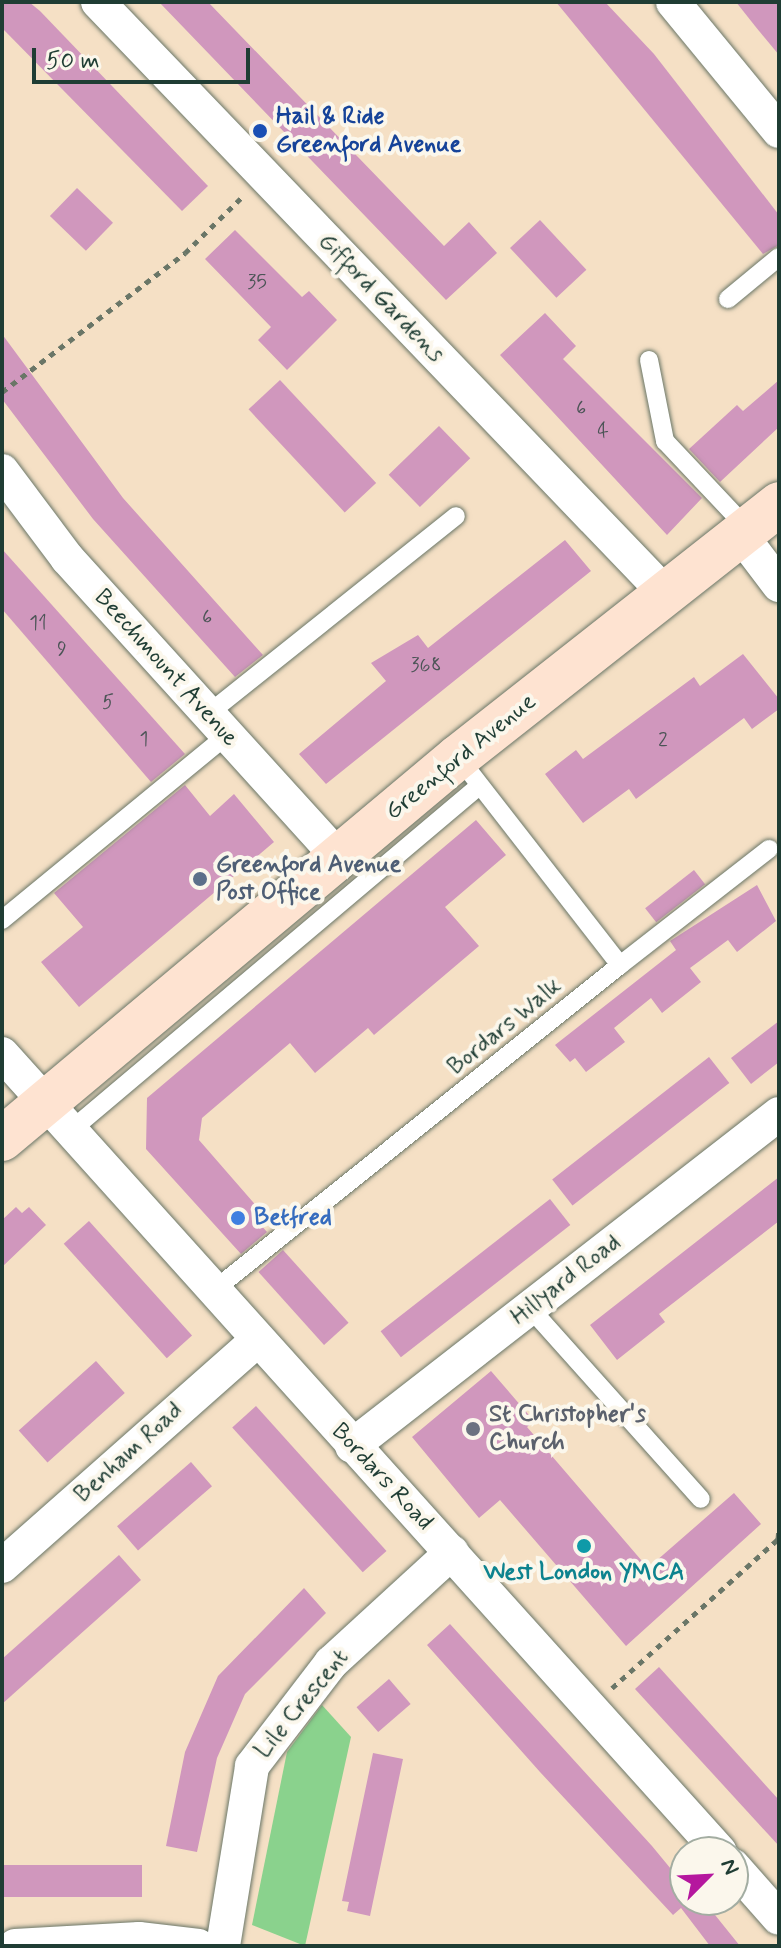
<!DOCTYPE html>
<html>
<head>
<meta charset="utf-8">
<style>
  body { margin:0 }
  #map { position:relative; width:781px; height:1948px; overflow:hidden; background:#f5e0c5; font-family:Mynerve,sans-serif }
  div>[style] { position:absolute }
  .green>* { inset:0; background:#8ad28d }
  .building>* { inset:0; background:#d097bd; transform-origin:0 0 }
  .path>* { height:5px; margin-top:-2.5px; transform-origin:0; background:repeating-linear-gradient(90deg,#6a7667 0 6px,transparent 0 12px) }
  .roads { filter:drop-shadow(0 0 2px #6a7667) drop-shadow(0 0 2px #6a7667) }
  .lane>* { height:18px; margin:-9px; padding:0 9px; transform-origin:9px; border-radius:9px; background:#fff }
  .street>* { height:34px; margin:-17px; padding:0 17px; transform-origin:17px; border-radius:17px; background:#fff }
  .secondary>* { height:44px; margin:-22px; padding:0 22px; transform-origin:22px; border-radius:22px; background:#fee3d1 }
  .dots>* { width:22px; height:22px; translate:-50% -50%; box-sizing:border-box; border:4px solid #fbf7ec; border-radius:50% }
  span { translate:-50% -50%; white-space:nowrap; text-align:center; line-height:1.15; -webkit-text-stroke:8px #fbf7ec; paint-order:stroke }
  .number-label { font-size:20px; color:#4b5456 }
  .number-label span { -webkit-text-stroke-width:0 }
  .transit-label { font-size:24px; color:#164399; font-weight:700 }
  .left { translate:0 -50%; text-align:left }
  .street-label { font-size:24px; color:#1f3d34 }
  .service-label { font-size:24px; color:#4e5e75; font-weight:700 }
  .shop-label { font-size:24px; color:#366cbe; font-weight:700 }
  .worship-label { font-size:24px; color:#5b616d; font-weight:700 }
  .culture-label { font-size:24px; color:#0d838f; font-weight:700 }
  .frame { position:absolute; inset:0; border:4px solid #1f3d34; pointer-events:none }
  .north { position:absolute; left:669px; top:1836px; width:80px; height:80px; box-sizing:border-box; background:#fbf7ec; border:2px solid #a3ada2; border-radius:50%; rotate:66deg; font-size:22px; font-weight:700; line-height:32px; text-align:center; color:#1f3d34 }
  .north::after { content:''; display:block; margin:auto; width:28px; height:36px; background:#b5179e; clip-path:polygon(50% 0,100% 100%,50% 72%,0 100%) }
  .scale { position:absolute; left:32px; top:48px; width:218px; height:36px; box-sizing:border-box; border:4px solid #1f3d34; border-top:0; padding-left:10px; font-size:24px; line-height:28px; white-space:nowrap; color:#1f3d34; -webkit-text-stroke:6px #fbf7ec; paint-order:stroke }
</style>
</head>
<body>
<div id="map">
  <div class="green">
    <div style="clip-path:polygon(322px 1705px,351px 1737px,305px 1946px,252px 1925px,287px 1752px)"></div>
  </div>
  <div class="building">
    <div style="clip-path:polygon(2px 2px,29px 2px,40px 11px,208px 186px,182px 211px,2px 28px)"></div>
    <div style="clip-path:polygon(159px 2px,208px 2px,444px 246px,469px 222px,497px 253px,446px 300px)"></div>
    <div style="clip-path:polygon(556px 2px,605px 2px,654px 54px,779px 215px,779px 245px,763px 254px)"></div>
    <div style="clip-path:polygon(736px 2px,779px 2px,779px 55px,755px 26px)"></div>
    <div style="left:77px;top:188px;width:50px;height:39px;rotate:44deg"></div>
    <div style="left:540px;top:220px;width:68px;height:41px;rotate:47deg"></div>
    <div style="clip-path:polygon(235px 230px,302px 297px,309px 291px,337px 320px,287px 370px,258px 340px,271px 327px,205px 259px)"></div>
    <div style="clip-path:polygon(545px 313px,576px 346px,563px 359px,702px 498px,667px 535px,500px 355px)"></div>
    <div style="clip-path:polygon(2px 334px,123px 498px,263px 655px,235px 677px,93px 519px,2px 399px)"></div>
    <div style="left:280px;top:380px;width:141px;height:43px;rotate:47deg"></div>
    <div style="clip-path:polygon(779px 380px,779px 427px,720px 482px,689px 449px,737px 405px,743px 411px)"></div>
    <div style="left:439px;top:426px;width:45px;height:70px;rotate:46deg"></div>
    <div style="clip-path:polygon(565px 540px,591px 571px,326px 784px,299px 754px,386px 681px,371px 663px,418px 635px,428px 648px)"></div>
    <div style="clip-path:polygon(2px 549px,185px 754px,151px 782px,2px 609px)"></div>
    <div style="clip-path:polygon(743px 654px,779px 699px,779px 709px,752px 729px,744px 718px,636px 799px,629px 789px,583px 823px,545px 774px,576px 750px,583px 759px,694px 677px,700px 686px)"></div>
    <div style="clip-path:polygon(185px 785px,210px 816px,234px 794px,274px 842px,79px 1007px,41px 962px,83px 927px,54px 893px)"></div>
    <div style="clip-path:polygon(476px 820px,506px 855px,445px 907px,479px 946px,374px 1035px,368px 1028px,315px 1073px,290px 1043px,202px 1118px,199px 1140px,267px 1218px,260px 1224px,267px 1232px,241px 1254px,146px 1149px,147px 1098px)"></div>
    <div style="left:694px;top:870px;width:18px;height:62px;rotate:52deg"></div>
    <div style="clip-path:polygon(757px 885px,776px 921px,737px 952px,728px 940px,690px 968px,701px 982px,662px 1013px,651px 998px,614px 1028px,625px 1042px,586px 1072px,575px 1058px,570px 1062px,555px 1045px,676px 950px,670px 941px)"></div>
    <div style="clip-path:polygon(779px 1021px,779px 1062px,751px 1084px,731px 1058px)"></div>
    <div style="left:709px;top:1057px;width:33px;height:199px;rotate:52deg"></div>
    <div style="clip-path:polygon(779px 1177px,779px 1221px,659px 1314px,665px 1322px,617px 1360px,590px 1325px)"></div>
    <div style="left:550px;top:1199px;width:33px;height:215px;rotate:52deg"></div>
    <div style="clip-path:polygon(16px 1207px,22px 1213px,29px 1207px,46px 1225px,2px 1267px,2px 1220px)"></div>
    <div style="left:89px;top:1221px;width:154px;height:34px;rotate:48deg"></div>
    <div style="left:283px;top:1250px;width:98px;height:33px;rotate:48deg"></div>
    <div style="left:96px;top:1361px;width:43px;height:104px;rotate:48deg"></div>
    <div style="clip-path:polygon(491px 1371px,534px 1421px,527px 1427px,648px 1568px,734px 1493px,761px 1524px,626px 1646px,500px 1500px,479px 1518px,412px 1437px)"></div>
    <div style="left:256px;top:1406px;width:195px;height:32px;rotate:48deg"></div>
    <div style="left:191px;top:1462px;width:32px;height:98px;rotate:49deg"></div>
    <div style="clip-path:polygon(119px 1555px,141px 1580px,2px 1704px,2px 1659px)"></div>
    <div style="clip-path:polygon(304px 1588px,326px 1613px,245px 1694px,217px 1758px,197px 1852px,166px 1846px,185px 1752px,218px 1676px)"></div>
    <div style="clip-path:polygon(450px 1624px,652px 1846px,685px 1886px,685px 1900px,703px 1900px,740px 1946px,710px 1946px,681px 1908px,673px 1915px,540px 1772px,427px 1645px)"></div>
    <div style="clip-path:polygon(659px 1667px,779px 1800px,779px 1846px,635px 1689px)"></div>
    <div style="left:389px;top:1679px;width:33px;height:43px;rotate:49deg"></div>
    <div style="clip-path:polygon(373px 1753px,403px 1759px,370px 1916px,347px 1911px,349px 1902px,342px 1901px)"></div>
    <div style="left:142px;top:1865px;width:32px;height:140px;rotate:90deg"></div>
  </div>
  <div class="path">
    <div style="left:2px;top:392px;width:230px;rotate:-37.2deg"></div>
    <div style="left:185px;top:253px;width:81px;rotate:-44.5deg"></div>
    <div style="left:612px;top:1688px;width:223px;rotate:-41.9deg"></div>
    <div style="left:778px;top:1539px;width:11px;rotate:-85deg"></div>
  </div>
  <div class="roads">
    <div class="lane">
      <div style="left:728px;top:299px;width:66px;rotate:-39.5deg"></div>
      <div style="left:649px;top:360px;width:83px;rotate:78.8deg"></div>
      <div style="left:665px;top:441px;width:121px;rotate:46.7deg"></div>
      <div style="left:208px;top:714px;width:317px;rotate:-38.6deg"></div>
      <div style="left:2px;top:920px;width:291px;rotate:-39.4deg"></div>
      <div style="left:620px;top:965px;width:189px;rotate:-37.9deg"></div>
      <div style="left:69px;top:1132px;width:536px;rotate:-40.16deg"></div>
      <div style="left:213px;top:1291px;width:521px;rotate:-38.69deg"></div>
      <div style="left:620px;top:965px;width:264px;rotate:-127.9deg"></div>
      <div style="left:530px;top:1308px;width:256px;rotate:48.2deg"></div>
    </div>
    <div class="street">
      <div style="left:98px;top:2px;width:818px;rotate:46.19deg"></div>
      <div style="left:673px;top:2px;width:167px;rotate:50.6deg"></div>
      <div style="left:2px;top:471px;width:109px;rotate:53.2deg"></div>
      <div style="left:67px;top:558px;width:405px;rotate:47.8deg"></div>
      <div style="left:741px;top:535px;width:63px;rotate:52.8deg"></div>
      <div style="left:2px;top:1054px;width:1073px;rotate:48.02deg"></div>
      <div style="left:352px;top:1446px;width:541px;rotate:-37.87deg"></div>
      <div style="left:2px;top:1566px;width:341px;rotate:-41.5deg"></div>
      <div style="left:733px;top:1866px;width:69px;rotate:48.5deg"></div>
      <div style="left:15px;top:1946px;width:124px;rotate:-3.2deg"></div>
      <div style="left:139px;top:1939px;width:60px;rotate:6.7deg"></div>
      <div style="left:223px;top:1946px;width:182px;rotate:-80.8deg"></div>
      <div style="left:252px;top:1766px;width:130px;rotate:-52.5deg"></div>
      <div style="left:331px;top:1663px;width:164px;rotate:-42.5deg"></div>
    </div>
    <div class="secondary">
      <div style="left:2px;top:1139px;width:595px;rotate:-39.95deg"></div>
      <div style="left:458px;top:757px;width:409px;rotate:-38.2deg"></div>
    </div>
  </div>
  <div class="dots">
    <div style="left:260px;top:131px;background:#1a4fb4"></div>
    <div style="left:200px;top:879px;background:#5c6f8a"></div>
    <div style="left:238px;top:1218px;background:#3f7fe0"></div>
    <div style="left:473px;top:1429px;background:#6b7280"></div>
    <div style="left:584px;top:1546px;background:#0f9aa8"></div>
  </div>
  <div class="number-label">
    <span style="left:257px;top:282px">35</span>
    <span style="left:581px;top:408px">6</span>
    <span style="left:603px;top:431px">4</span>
    <span style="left:207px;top:617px">6</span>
    <span style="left:38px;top:623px">11</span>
    <span style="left:62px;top:649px">9</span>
    <span style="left:426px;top:665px">368</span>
    <span style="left:108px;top:702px">5</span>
    <span style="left:144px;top:739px">1</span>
    <span style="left:663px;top:740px">2</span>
  </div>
  <div class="transit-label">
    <span class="left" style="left:276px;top:131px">Hail &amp; Ride<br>Greenford Avenue</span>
  </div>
  <div class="street-label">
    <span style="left:381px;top:298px;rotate:46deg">Gifford Gardens</span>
    <span style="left:166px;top:668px;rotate:48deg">Beechmount Avenue</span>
    <span style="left:461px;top:757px;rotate:-39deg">Greenford Avenue</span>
    <span style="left:505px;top:1027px;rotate:-39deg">Bordars Walk</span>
    <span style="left:566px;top:1280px;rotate:-38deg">Hillyard Road</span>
    <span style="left:129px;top:1453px;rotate:-42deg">Benham Road</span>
    <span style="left:382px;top:1477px;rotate:47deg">Bordars Road</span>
    <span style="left:302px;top:1704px;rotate:-51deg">Lile Crescent</span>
  </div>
  <div class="service-label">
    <span class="left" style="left:216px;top:879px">Greenford Avenue<br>Post Office</span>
  </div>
  <div class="shop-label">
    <span class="left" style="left:254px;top:1218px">Betfred</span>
  </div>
  <div class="worship-label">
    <span class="left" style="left:489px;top:1429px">St Christopher's<br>Church</span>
  </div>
  <div class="culture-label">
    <span style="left:584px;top:1573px">West London YMCA</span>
  </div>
  <div class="frame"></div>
  <div class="north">N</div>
  <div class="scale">50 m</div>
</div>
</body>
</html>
